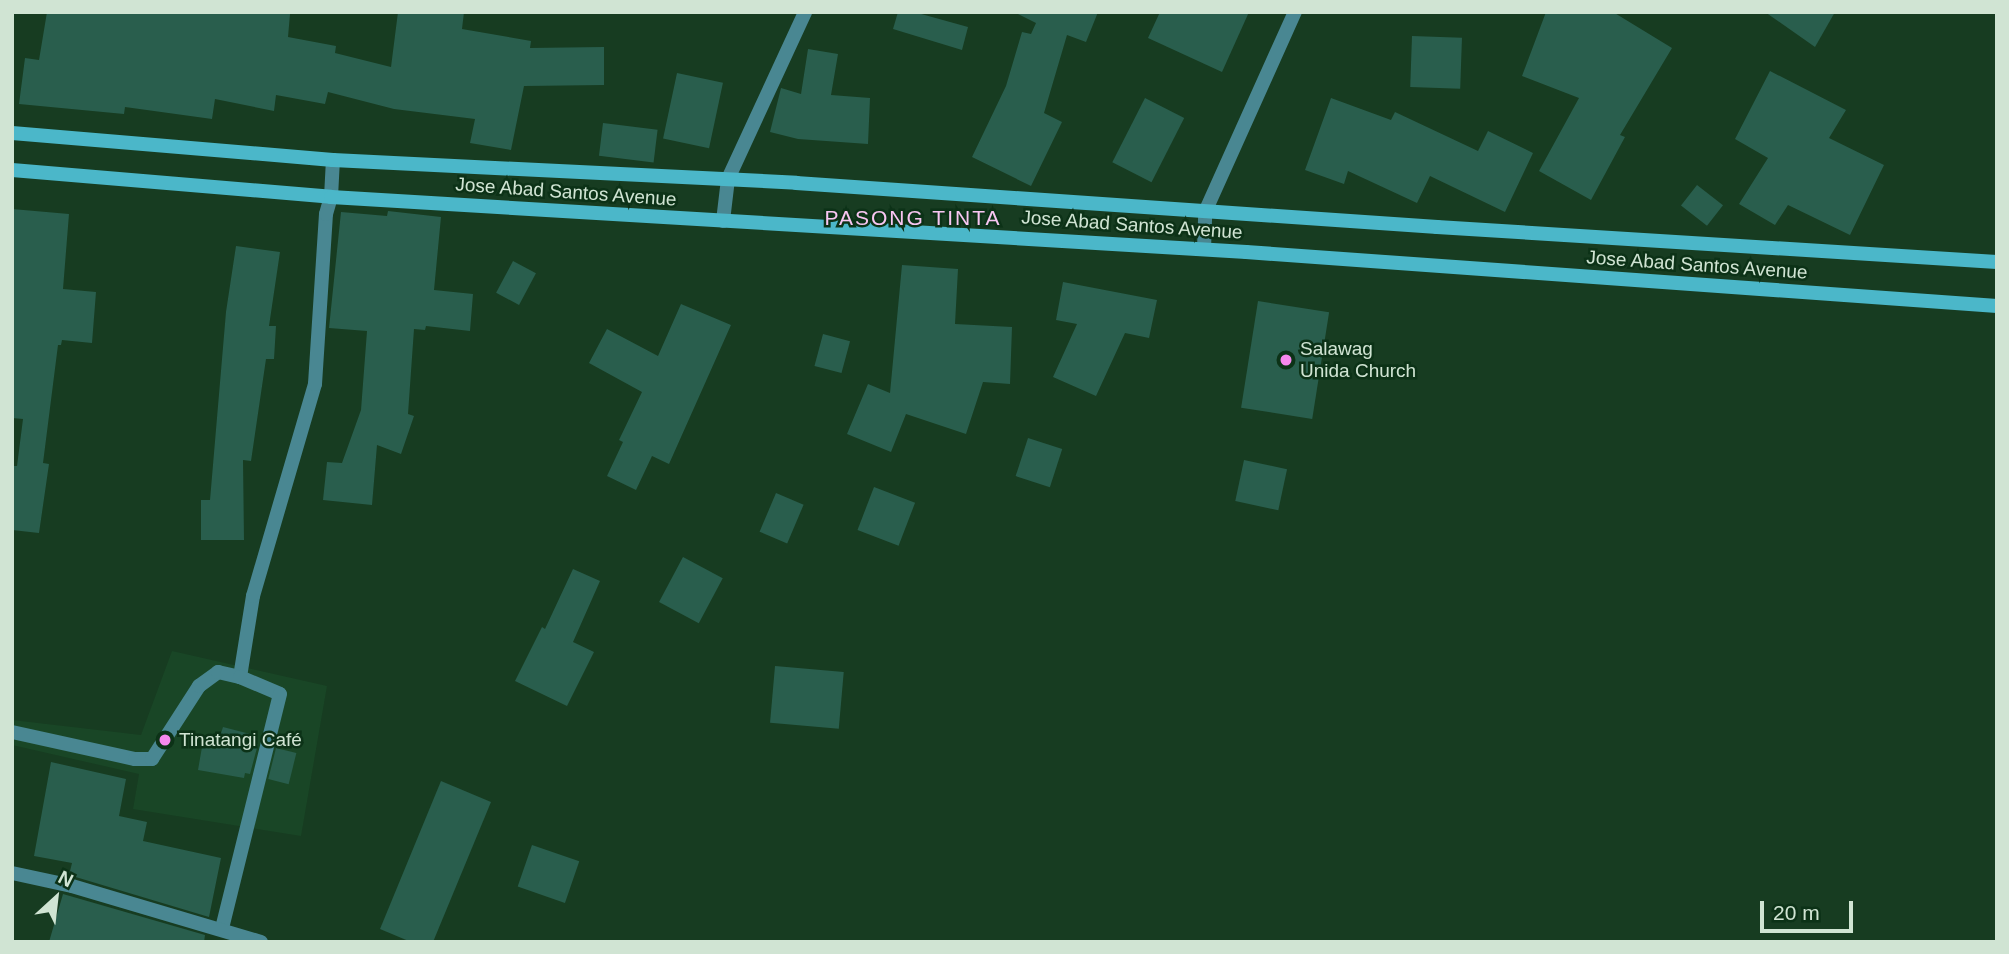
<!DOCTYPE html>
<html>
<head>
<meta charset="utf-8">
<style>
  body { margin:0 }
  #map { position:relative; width:2009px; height:954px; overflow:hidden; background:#173c21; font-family:Helvetica,sans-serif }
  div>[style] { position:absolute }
  .built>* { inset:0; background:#194626 }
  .building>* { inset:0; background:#295e4d; transform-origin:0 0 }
  .street>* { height:14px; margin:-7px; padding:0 7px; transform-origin:7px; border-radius:7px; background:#498792 }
  .secondary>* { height:14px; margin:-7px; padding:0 7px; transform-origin:7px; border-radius:7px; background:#4bb7c9 }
  .dots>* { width:19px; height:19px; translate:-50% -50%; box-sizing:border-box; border:4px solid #0c3217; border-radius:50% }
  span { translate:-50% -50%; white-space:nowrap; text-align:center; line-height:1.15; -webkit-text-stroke:5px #0c3217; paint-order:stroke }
  .street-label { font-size:19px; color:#d0e4d3 }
  .poi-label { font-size:19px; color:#d0e4d3 }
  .left { translate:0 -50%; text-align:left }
  .neighbourhood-label { font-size:21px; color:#f8c6f2; letter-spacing:2px }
  .frame { position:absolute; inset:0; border:14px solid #d0e4d3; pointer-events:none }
  .north { position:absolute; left:21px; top:863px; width:70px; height:70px; -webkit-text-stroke:5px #0c3217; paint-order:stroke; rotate:27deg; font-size:19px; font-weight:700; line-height:28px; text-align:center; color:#d0e4d3 }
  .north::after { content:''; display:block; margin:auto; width:24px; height:32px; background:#d0e4d3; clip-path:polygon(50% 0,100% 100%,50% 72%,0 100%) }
  .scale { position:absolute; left:1760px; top:901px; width:93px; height:32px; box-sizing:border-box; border:4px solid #d0e4d3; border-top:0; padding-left:9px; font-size:21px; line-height:24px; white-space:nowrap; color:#d0e4d3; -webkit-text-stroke:5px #0c3217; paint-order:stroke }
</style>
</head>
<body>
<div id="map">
  <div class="built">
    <div style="clip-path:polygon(172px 651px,327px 686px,301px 836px,133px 809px,139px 774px,12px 745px,12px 720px,141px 735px)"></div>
  </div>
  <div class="building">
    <div style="clip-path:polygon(47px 12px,290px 14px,288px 37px,336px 46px,335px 53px,391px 67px,398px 12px,464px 12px,462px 29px,531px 41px,530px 48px,604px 47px,604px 85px,524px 86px,511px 150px,470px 143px,475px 119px,394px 109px,328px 92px,325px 104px,276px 95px,274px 111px,215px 99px,212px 119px,125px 107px,124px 114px,19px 104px,25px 58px,39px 60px)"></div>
    <div style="clip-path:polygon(898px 12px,914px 12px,968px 27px,962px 50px,893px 29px)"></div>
    <div style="clip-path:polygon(1014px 12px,1098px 12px,1086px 42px,1067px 35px,1044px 113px,1062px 122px,1031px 186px,972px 157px,1006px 86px,1022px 32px,1031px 34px,1036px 23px)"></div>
    <div style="clip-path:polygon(1160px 12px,1249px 12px,1222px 72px,1148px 38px)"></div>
    <div style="clip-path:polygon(1546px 12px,1613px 12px,1672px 48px,1620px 135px,1625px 137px,1591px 200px,1539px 171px,1579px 98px,1522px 76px)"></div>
    <div style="clip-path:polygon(1765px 12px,1835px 12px,1815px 47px)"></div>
    <div style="left:1412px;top:36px;width:50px;height:51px;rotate:2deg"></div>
    <div style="clip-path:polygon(808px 49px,838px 54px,831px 95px,870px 98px,868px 144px,798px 139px,770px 132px,781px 88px,801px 94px)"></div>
    <div style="clip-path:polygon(1770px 71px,1846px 110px,1829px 138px,1884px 165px,1850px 235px,1788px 205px,1775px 225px,1739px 204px,1768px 158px,1735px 139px)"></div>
    <div style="left:677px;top:73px;width:47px;height:67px;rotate:12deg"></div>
    <div style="left:1145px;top:98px;width:44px;height:72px;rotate:27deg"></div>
    <div style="clip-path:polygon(1331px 98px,1391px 120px,1395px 112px,1478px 151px,1488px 131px,1533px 153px,1505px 212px,1430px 176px,1417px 203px,1348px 171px,1344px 184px,1305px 170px)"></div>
    <div style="left:603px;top:123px;width:55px;height:33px;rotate:7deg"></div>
    <div style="left:1697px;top:185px;width:33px;height:26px;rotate:38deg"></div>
    <div style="clip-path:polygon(12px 209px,69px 214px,63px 289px,96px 292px,92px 343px,62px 340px,61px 345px,58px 345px,43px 463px,49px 464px,39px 533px,12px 530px,12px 466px,17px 466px,23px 419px,12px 418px)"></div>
    <div style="clip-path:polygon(388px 211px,441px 217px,434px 290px,473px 294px,470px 331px,426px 326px,425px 330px,414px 329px,408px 414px,414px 416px,401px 454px,377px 445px,372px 505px,323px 500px,327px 462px,342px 463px,361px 410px,367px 331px,329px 328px,341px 212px,387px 216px)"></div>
    <div style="clip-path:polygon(236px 246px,280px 252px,269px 326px,276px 326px,274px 359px,266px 359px,251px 461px,243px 460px,244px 540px,201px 540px,201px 500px,210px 500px,226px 312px)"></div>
    <div style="left:513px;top:261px;width:26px;height:36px;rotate:28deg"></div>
    <div style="clip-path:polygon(902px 265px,958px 269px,955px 324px,1012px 327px,1010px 384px,983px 382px,966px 434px,906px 414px,891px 452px,847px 434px,868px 384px,890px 393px)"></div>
    <div style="clip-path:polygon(1063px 282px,1157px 300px,1149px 338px,1125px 333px,1096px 396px,1053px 377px,1077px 324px,1056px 320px)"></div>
    <div style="left:1258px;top:301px;width:72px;height:108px;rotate:9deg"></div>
    <div style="clip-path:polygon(681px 304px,731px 325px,669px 464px,652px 456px,636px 490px,607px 476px,623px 442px,619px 440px,642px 392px,589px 363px,607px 329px,658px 356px)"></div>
    <div style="left:823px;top:334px;width:28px;height:33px;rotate:15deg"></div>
    <div style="left:1028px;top:438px;width:36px;height:40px;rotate:18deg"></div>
    <div style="left:1244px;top:460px;width:44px;height:42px;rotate:12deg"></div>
    <div style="left:874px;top:487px;width:44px;height:46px;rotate:21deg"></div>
    <div style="left:776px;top:493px;width:30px;height:42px;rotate:23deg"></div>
    <div style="left:683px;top:557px;width:45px;height:51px;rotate:28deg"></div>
    <div style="clip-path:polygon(573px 569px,600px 581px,573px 642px,594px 652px,567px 706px,515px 681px,542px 627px,545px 629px)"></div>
    <div style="left:775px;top:666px;width:69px;height:57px;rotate:5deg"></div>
    <div style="clip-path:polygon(223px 727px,254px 735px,252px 743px,258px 744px,250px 774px,245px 773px,244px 778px,198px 770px,202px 747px,216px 749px)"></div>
    <div style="left:276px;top:748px;width:21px;height:32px;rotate:14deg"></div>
    <div style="clip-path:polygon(51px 762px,126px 779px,119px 816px,147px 822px,143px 841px,221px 858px,209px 917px,69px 875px,72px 863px,34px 856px)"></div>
    <div style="clip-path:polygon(441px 781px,491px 802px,433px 942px,411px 942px,380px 929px)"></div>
    <div style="left:532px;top:845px;width:50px;height:44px;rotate:19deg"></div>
    <div style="clip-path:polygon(63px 894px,205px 935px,204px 942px,49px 942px)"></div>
  </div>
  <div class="street">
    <div style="left:723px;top:221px;width:42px;rotate:-83.2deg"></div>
    <div style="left:728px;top:179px;width:184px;rotate:-65.2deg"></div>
    <div style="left:1204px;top:249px;width:37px;rotate:-88deg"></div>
    <div style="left:1205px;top:212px;width:219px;rotate:-65.8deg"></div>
    <div style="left:240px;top:677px;width:82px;rotate:-80.9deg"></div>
    <div style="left:253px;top:596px;width:221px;rotate:-73.7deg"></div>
    <div style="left:315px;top:384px;width:170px;rotate:-86.3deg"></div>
    <div style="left:326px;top:214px;width:18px;rotate:-74deg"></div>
    <div style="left:331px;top:197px;width:37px;rotate:-87deg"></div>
    <div style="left:12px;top:732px;width:126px;rotate:12.4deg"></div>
    <div style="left:135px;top:759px;width:17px"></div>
    <div style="left:152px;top:759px;width:87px;rotate:-57.2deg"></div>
    <div style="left:199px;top:686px;width:24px;rotate:-36deg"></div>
    <div style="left:218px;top:672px;width:23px;rotate:13deg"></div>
    <div style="left:240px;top:677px;width:43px;rotate:23deg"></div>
    <div style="left:280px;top:694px;width:242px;rotate:103.9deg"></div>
    <div style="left:12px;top:873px;width:61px;rotate:12.2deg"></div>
    <div style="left:72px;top:886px;width:197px;rotate:16.5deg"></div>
  </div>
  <div class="secondary">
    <div style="left:12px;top:133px;width:322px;rotate:4.8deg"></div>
    <div style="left:333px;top:160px;width:464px;rotate:2.8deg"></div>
    <div style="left:796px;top:183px;width:643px;rotate:3.93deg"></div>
    <div style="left:1437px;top:227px;width:561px;rotate:3.58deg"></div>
    <div style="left:12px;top:170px;width:320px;rotate:4.8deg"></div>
    <div style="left:331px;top:197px;width:917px;rotate:3.44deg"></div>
    <div style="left:1246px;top:252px;width:753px;rotate:4.11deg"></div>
  </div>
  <div class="dots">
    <div style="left:1286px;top:360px;background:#f688ed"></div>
    <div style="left:165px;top:740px;background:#f688ed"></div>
  </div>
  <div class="street-label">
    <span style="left:566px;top:192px;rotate:4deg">Jose Abad Santos Avenue</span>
    <span style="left:1132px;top:225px;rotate:4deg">Jose Abad Santos Avenue</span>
    <span style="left:1697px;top:265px;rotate:4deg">Jose Abad Santos Avenue</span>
  </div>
  <div class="poi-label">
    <span class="left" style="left:1300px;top:360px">Salawag<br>Unida Church</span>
    <span class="left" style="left:179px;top:740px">Tinatangi Café</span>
  </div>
  <div class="neighbourhood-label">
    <span style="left:913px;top:218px">PASONG TINTA</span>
  </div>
  <div class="frame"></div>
  <div class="north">N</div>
  <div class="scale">20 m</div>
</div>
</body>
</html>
